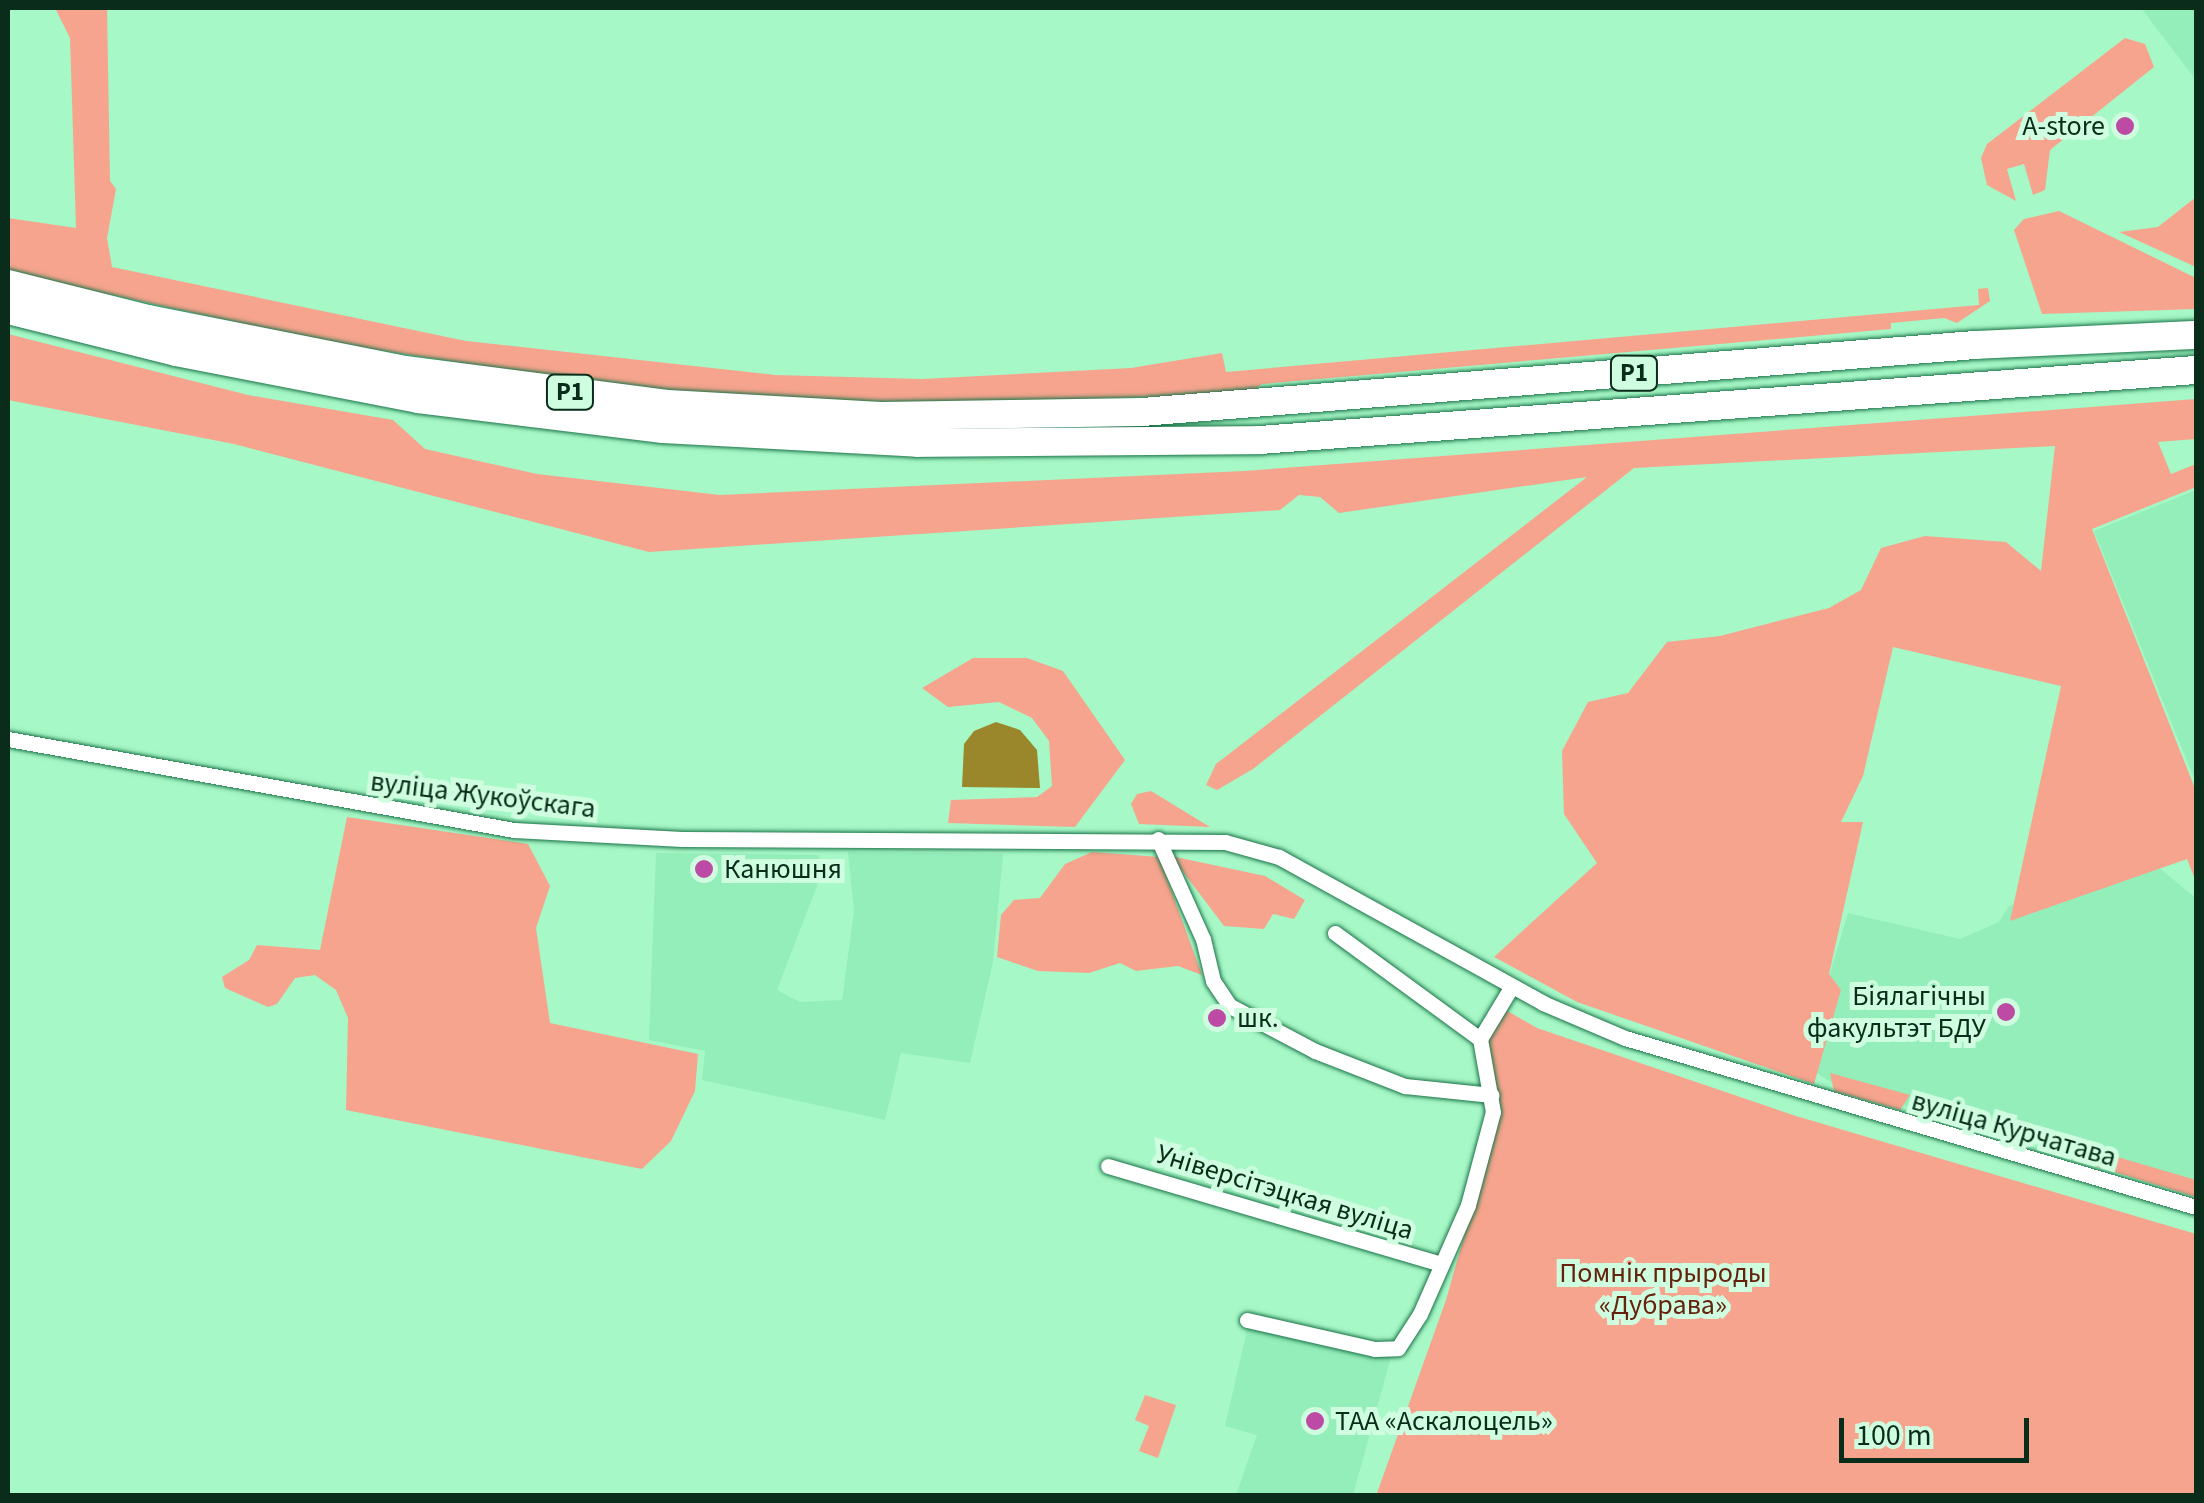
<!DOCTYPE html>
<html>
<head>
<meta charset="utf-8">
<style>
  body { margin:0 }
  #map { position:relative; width:2204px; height:1503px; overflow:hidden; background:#a6f8c6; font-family:"Source Sans 3",sans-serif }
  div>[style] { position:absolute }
  .built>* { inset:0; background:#94eeb9 }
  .green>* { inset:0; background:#f6a48d }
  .water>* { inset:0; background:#9b872b }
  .roads { filter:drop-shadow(0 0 2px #1b7348) drop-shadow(0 0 2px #1b7348) }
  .street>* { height:15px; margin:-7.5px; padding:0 7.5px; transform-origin:7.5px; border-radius:7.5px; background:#fff }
  .highway>* { height:28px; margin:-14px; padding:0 14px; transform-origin:14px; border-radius:14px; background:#fff }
  .dots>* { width:28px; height:28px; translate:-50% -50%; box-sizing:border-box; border:5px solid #cefddf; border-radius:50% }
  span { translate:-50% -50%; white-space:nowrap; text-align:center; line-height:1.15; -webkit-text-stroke:10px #cefddf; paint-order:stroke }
  .shield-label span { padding:2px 8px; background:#cefddf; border:2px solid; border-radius:8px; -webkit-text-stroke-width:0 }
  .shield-label { font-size:25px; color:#092d1a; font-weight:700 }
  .poi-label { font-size:28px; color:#092d1a }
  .right { translate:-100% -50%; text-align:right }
  .left { translate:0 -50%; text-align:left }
  .street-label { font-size:28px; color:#092d1a }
  .park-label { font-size:28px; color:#65220d }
  .frame { position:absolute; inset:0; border:10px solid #092d1a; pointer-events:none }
  .scale { position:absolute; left:1839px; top:1418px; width:190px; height:45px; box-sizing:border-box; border:5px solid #092d1a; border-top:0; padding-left:12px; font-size:30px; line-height:35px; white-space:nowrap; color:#092d1a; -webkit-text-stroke:8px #cefddf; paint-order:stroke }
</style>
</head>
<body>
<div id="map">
  <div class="built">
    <div style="clip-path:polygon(2141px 8px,2196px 8px,2196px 80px)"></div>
    <div style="clip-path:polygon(2196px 490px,2196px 783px,2094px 531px)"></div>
    <div style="clip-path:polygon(848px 852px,1003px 854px,993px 962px,970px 1063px,901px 1053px,885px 1120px,702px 1080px,705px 1051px,649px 1040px,656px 853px,819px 855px,820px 878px,777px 990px,800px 1002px,842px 1000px,854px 911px)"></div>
    <div style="clip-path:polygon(2142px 854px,2196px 898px,2196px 1191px,1837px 1086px,1803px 1064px,1848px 913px,1960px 939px,1999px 922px,2009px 906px)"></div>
    <div style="clip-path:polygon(1254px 1326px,1391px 1357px,1353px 1495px,1236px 1495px,1257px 1435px,1225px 1426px,1247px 1330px)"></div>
  </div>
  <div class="green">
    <div style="clip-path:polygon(55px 8px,107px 8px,110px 181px,116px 189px,107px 238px,112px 267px,466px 341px,775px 375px,922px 379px,1131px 368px,1222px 353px,1226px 372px,1979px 305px,1978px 289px,1988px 288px,1990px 301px,1957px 323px,1944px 318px,1891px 323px,1891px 329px,1262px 384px,1249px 393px,991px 403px,737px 400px,540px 375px,327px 342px,8px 272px,8px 218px,76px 228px,70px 38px)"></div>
    <div style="clip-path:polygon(2125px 38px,2145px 44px,2154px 67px,2050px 150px,2045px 190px,2033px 195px,2024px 164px,2007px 169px,2016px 201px,1987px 185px,1981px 158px,1987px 144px)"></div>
    <div style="clip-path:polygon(2196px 197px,2196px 267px,2119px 232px,2158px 227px)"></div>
    <div style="clip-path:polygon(2059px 211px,2196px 278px,2196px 309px,2042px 314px,2014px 230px,2024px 219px)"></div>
    <div style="clip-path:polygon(8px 334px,248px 395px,393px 420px,425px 449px,537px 474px,720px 495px,1244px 471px,2196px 399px,2196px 439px,2158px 442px,2171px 474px,2196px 464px,2196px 487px,2092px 529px,2196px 791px,2196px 882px,2187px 859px,2010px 921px,2061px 686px,1893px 647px,1863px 776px,1841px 822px,1863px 822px,1829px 974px,1841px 990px,1814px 1084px,1577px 1002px,1494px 957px,1597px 863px,1564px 814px,1562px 751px,1588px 702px,1628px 693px,1667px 642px,1720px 636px,1829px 608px,1861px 590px,1881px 548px,1925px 536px,2006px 542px,2041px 571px,2055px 446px,1634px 468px,1253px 769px,1217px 790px,1206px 785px,1216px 764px,1587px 477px,1339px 513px,1320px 497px,1299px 495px,1280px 510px,649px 552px,234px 444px,8px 400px)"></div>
    <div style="clip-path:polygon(973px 658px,1027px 658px,1063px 671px,1125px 760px,1075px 827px,948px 823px,951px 800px,1037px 797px,1052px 786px,1049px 741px,1032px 718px,999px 702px,948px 707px,922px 688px)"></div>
    <div style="clip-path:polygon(1151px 791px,1210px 827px,1139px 824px,1131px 804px,1137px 794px)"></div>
    <div style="clip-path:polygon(347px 817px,528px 844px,550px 886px,536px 928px,550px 1023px,698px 1054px,695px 1091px,671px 1141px,642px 1169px,346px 1110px,348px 1018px,336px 990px,315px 975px,295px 978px,277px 1004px,268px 1007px,225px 988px,222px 977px,249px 960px,257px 945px,320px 950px)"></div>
    <div style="clip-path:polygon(1092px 852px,1159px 857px,1202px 975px,1178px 966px,1136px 971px,1120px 963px,1089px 973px,1038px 971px,997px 957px,1001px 915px,1014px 900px,1040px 898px,1065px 864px)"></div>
    <div style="clip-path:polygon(1171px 856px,1265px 876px,1305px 900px,1294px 919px,1273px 914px,1264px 929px,1224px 926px)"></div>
    <div style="clip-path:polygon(1504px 1009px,1537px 1028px,1796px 1116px,2196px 1234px,2196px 1495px,1376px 1496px,1446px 1300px,1497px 1119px,1484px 1040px)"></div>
    <div style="clip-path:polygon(1830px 1073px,1910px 1095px,1900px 1110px,1834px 1091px)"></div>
    <div style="clip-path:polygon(2066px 1142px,2196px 1180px,2196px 1197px,2069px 1158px)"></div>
    <div style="clip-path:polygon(1145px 1395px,1176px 1405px,1158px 1458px,1139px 1451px,1149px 1426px,1135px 1420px)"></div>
  </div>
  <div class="water">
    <div style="clip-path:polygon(996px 722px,1020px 730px,1037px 750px,1040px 788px,962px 787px,964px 744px,974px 731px)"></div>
  </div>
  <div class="roads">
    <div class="street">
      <div style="left:8px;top:739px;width:514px;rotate:10.2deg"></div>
      <div style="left:514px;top:830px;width:168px;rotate:3.1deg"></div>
      <div style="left:682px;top:839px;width:543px;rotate:0.32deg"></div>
      <div style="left:1225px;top:842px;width:56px;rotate:15.5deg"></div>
      <div style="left:1279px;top:857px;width:302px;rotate:28.9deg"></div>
      <div style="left:1543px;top:1003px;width:89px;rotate:23.1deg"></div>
      <div style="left:1625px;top:1038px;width:595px;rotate:16.49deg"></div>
      <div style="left:1158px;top:839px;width:110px;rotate:65.8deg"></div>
      <div style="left:1203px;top:939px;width:43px;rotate:76.6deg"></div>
      <div style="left:1213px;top:981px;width:30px;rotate:56deg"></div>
      <div style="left:1230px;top:1006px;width:96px;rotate:27.9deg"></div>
      <div style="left:1315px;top:1051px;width:97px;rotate:21.3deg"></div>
      <div style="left:1405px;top:1086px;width:87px;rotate:5.9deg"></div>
      <div style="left:1335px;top:933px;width:180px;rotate:36.2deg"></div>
      <div style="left:1108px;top:1166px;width:346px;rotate:16.4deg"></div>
      <div style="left:1247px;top:1320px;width:131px;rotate:12.8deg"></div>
      <div style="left:1375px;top:1349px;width:23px;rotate:-2deg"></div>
      <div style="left:1398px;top:1348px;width:40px;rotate:-57.1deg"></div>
      <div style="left:1420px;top:1314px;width:119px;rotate:-66.2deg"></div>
      <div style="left:1468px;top:1205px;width:96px;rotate:-75deg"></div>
      <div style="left:1493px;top:1112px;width:74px;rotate:-100.1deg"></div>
      <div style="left:1480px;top:1039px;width:62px;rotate:-58.9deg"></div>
    </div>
    <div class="highway">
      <div style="left:8px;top:284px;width:144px;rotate:14deg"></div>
      <div style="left:148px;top:319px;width:262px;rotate:11.2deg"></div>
      <div style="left:405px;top:370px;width:264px;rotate:7.4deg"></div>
      <div style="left:667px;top:404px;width:214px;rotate:3.2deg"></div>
      <div style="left:881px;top:416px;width:261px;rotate:-0.9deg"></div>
      <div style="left:1142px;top:412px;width:836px;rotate:-4.6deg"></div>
      <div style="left:1975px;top:345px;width:221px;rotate:-2.6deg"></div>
      <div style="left:8px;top:310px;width:173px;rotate:14deg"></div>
      <div style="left:176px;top:352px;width:247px;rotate:11deg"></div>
      <div style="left:418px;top:399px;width:247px;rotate:7deg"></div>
      <div style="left:663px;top:429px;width:255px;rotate:3.1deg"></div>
      <div style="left:918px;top:443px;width:342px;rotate:-0.5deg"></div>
      <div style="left:1260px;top:440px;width:939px;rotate:-4.28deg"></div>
    </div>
  </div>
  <div class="dots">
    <div style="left:2125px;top:126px;background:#bd4aa5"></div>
    <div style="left:704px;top:869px;background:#bd4aa5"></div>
    <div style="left:2006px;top:1012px;background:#bd4aa5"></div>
    <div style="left:1217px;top:1018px;background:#bd4aa5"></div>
    <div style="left:1315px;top:1421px;background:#bd4aa5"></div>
  </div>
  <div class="shield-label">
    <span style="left:1634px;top:373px">Р1</span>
    <span style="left:570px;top:392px">Р1</span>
  </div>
  <div class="poi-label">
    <span class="right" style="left:2105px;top:126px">А-store</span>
    <span class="left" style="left:724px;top:869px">Канюшня</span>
    <span class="right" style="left:1986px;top:1012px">Біялагічны<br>факультэт БДУ</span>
    <span class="left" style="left:1237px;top:1018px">шк.</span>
    <span class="left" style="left:1335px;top:1421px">ТАА «Аскалоцель»</span>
  </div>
  <div class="street-label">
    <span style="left:483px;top:795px;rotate:7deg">вуліца Жукоўскага</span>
    <span style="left:2014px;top:1129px;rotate:16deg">вуліца Курчатава</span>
    <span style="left:1285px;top:1192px;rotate:17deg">Універсітэцкая вуліца</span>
  </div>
  <div class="park-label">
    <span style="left:1663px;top:1289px">Помнік прыроды<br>«Дубрава»</span>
  </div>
  <div class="frame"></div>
  <div class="scale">100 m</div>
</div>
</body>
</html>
